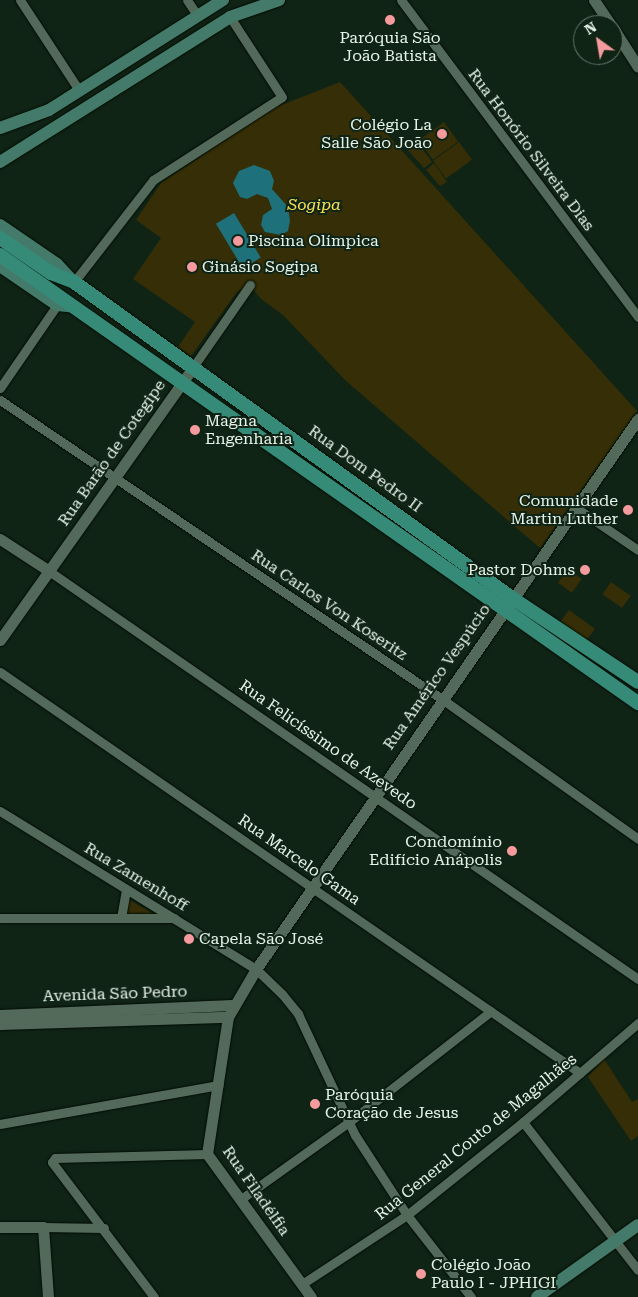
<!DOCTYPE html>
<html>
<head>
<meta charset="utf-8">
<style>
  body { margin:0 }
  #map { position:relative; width:638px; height:1297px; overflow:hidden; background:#102416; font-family:"Roboto Serif",serif }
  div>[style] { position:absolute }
  .green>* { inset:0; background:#352e06; transform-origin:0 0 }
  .water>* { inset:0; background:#1e717a; transform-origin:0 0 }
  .roads { filter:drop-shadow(0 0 1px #000d03) drop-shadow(0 0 1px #000d03) }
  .minor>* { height:9px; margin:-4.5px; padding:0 4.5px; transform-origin:4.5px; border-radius:4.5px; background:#536959 }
  .tertiary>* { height:11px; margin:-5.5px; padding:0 5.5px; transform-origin:5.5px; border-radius:5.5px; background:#536959 }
  .secondary>* { height:12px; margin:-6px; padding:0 6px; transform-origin:6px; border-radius:6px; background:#447a69 }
  .primary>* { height:14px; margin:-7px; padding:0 7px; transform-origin:7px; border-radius:7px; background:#368b78 }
  .dots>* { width:14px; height:14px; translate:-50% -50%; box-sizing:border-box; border:2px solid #102416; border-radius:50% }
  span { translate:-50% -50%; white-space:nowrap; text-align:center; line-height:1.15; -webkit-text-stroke:4px #102416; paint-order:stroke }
  .poi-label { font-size:16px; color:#e6f3e9 }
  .right { translate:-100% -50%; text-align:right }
  .left { translate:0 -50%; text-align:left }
  .street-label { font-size:16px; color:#e6f3e9 }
  .park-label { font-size:16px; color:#fbe153; font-style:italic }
  .north { position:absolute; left:573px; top:15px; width:50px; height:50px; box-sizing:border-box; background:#102416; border:1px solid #66776a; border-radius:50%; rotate:328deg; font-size:14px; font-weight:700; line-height:20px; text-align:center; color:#e6f3e9 }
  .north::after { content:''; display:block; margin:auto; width:18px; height:22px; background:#f59b9d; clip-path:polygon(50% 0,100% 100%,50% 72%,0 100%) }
</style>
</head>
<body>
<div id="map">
  <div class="green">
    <div style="clip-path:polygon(340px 82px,637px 411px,540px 548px,346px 381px,284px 316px,260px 298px,249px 284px,237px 292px,191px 356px,178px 347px,195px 322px,133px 279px,161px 238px,136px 220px,161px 183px,274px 108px)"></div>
    <div style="left:444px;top:122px;width:24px;height:31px;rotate:54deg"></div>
    <div style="clip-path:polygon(415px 139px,432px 162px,424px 168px,405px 147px)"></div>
    <div style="left:459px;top:142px;width:22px;height:32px;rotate:54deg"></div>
    <div style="clip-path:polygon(434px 163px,447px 182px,440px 186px,426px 170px)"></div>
    <div style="left:568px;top:569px;width:17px;height:17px;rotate:36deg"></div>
    <div style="left:611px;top:582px;width:24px;height:15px;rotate:35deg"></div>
    <div style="left:569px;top:610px;width:32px;height:14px;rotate:36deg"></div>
    <div style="clip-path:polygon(128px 899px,157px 916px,125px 915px)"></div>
    <div style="clip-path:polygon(604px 1059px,632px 1102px,638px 1099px,638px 1136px,631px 1141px,588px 1077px)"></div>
  </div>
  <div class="water">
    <div style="clip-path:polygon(254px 165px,270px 171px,274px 181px,272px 189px,288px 207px,290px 221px,288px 231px,281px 235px,265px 232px,261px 225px,263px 215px,272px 209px,268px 198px,257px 194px,247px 199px,240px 197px,233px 183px,239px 171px)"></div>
    <div style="left:234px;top:213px;width:52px;height:21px;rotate:59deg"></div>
  </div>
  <div class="roads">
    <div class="minor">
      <div style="left:20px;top:0;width:108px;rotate:56.8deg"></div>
      <div style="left:187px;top:0;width:18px;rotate:56deg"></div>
      <div style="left:401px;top:0;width:396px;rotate:53.2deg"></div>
      <div style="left:74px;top:282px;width:129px;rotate:-52.2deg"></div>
      <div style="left:153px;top:180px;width:153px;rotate:-32.8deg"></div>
      <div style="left:282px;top:97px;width:95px;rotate:-123deg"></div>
      <div style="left:193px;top:367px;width:100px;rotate:-55.2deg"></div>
      <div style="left:0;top:388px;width:101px;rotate:-55.5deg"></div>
      <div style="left:0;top:400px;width:534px;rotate:34.08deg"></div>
      <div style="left:442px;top:699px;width:241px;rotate:35.5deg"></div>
      <div style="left:575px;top:507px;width:76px;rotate:34.3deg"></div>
      <div style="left:49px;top:571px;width:717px;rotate:34.71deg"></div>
      <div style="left:0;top:672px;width:705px;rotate:34.66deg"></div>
      <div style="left:0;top:811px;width:301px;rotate:31.7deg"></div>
      <div style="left:256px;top:969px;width:36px;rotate:44deg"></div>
      <div style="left:282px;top:994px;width:26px;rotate:51deg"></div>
      <div style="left:298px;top:1014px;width:134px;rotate:64.8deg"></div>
      <div style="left:355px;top:1135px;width:95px;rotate:57deg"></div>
      <div style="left:407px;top:1215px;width:104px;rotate:52deg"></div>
      <div style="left:0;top:918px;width:174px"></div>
      <div style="left:121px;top:918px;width:28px;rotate:-80deg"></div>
      <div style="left:523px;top:1122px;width:187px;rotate:52.2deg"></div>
      <div style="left:0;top:1124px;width:222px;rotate:-10.1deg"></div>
      <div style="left:241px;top:1199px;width:133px;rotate:-35.5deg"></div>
      <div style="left:349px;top:1122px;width:180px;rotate:-38deg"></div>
      <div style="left:43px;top:1227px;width:61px;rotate:0.9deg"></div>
      <div style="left:302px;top:1284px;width:126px;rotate:-33.3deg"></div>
      <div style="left:407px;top:1215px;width:149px;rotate:-38.7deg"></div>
      <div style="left:523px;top:1122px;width:152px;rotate:-40.7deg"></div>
      <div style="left:154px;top:1297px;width:169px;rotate:-127.1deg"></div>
      <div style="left:52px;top:1162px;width:5px;rotate:-53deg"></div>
      <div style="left:55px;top:1158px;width:152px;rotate:-1.5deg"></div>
    </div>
    <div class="tertiary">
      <div style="left:594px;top:0;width:30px;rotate:56deg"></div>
      <div style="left:613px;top:28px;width:46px;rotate:57.3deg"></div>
      <div style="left:0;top:539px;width:59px;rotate:33.1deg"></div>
      <div style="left:0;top:640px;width:334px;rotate:-54.7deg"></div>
      <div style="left:0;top:1015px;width:232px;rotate:-2.5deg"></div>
      <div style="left:0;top:1024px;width:228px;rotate:-1.8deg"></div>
      <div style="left:0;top:1227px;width:43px"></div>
      <div style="left:43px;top:1227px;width:70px;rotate:85.9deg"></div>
      <div style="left:311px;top:1297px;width:177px;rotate:-126deg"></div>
      <div style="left:207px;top:1154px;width:139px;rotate:-81.3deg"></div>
      <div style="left:228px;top:1017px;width:56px;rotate:-59.7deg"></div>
      <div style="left:256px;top:969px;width:670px;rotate:-55.22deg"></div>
    </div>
    <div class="secondary">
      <div style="left:0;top:128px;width:52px;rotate:-20.2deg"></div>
      <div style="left:49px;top:110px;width:206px;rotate:-32.3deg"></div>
      <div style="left:0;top:162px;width:272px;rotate:-32.2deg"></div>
      <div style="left:230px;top:17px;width:52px;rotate:-19.1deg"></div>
      <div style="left:0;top:225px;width:69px;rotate:34.4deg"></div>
      <div style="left:57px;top:264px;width:25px;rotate:47deg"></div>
      <div style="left:0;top:266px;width:69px;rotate:34.4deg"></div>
      <div style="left:57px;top:305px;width:18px;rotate:6deg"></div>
      <div style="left:537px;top:1297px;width:124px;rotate:-35.5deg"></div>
    </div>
    <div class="primary">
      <div style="left:0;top:238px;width:62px;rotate:34.5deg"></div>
      <div style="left:51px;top:273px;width:25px;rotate:21deg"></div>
      <div style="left:74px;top:282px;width:540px;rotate:35.81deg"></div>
      <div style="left:512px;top:598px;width:151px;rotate:33.7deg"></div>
      <div style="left:0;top:255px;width:780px;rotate:35.08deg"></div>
    </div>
  </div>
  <div class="dots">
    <div style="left:390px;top:20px;background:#f59b9d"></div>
    <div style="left:442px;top:134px;background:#f59b9d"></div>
    <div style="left:238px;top:241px;background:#f59b9d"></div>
    <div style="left:192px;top:267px;background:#f59b9d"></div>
    <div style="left:195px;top:430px;background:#f59b9d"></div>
    <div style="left:628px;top:510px;background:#f59b9d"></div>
    <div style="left:585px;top:570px;background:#f59b9d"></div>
    <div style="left:512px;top:851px;background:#f59b9d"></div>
    <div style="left:189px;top:939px;background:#f59b9d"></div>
    <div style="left:315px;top:1104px;background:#f59b9d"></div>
    <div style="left:421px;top:1274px;background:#f59b9d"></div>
  </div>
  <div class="poi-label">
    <span style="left:390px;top:47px">Paróquia São<br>João Batista</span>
    <span class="right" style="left:432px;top:134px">Colégio La<br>Salle São João</span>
    <span class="left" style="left:248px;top:241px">Piscina Olímpica</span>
    <span class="left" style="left:202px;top:267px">Ginásio Sogipa</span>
    <span class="left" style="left:205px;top:430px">Magna<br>Engenharia</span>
    <span class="right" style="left:618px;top:510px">Comunidade<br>Martin Luther</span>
    <span class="right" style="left:575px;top:570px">Pastor Dohms</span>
    <span class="right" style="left:502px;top:851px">Condomínio<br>Edifício Anápolis</span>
    <span class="left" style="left:199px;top:939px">Capela São José</span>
    <span class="left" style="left:325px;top:1104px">Paróquia<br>Coração de Jesus</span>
    <span class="left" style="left:431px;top:1274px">Colégio João<br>Paulo I - JPHIGI</span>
  </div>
  <div class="street-label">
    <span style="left:531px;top:150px;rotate:53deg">Rua Honório Silveira Dias</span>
    <span style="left:112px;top:453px;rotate:-55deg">Rua Barão de Cotegipe</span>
    <span style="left:365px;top:469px;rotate:36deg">Rua Dom Pedro II</span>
    <span style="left:329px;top:605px;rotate:34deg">Rua Carlos Von Koseritz</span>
    <span style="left:437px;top:677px;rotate:-55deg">Rua Américo Vespúcio</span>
    <span style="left:328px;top:745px;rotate:35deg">Rua Felicíssimo de Azevedo</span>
    <span style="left:299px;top:860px;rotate:35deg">Rua Marcelo Gama</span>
    <span style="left:136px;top:877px;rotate:31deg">Rua Zamenhoff</span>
    <span style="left:115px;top:994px;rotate:-2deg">Avenida São Pedro</span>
    <span style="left:476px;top:1137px;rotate:-39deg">Rua General Couto de Magalhães</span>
    <span style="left:256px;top:1191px;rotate:55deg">Rua Filadélfia</span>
  </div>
  <div class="park-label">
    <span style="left:314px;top:205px">Sogipa</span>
  </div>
  <div class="north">N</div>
</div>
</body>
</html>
